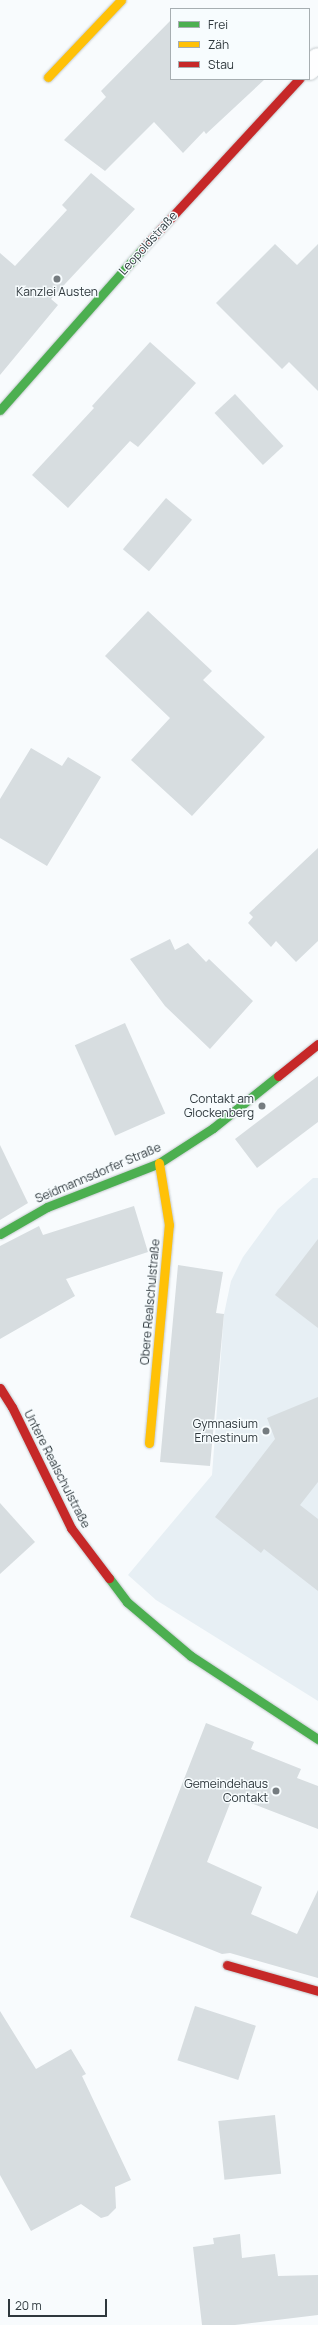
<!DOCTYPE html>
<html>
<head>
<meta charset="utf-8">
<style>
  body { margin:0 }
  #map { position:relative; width:318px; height:2325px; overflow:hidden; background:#f8fbfd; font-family:Manrope,sans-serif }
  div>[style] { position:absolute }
  .built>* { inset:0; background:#e7eff4 }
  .building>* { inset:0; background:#d7dde0; transform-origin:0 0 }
  .roads { filter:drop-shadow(0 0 1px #c4cacd) drop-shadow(0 0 1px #c4cacd) }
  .street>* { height:22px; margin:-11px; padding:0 11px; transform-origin:11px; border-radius:11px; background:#fefeff }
  .fast>* { height:9px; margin:-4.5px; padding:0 4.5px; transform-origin:4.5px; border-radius:4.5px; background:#4caf50 }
  .slow>* { height:9px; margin:-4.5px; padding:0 4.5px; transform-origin:4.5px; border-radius:4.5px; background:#ffc107 }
  .jam>* { height:9px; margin:-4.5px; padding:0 4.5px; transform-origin:4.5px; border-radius:4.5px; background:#c62828 }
  .dots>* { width:11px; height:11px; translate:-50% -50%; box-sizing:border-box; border:2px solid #f7fcfe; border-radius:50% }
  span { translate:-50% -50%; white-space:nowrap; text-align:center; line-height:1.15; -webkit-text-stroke:3px #f7fcfe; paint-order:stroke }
  .street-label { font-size:12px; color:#2f383d }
  .poi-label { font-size:12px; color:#2f383d }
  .right { translate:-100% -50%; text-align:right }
  .legend { position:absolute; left:170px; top:8px; width:140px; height:72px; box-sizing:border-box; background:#f7fcfe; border:1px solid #a7aeb1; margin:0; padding:5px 7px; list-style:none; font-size:12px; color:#2f383d }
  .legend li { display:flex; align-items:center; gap:8px; height:20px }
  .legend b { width:20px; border:1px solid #a7aeb1 }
  .scale { position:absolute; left:8px; top:2299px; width:99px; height:18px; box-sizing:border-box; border:2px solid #2f383d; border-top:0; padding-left:5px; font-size:12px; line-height:14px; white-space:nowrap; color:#2f383d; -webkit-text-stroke:3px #f7fcfe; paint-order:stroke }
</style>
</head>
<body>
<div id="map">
  <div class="built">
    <div style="clip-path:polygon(313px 1178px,318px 1178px,318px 1701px,156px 1600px,128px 1575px,212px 1475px,224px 1314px,231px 1281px,243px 1257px,278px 1209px)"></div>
  </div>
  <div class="building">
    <div style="clip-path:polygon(171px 20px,171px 79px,265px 79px,206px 134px,204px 131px,183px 153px,154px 122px,105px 171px,64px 140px,106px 97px,101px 91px)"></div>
    <div style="clip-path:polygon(91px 173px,135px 209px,51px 299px,58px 305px,0 375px,0 253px,15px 266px,67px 210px,62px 205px)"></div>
    <div style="clip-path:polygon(275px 244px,297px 265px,318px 244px,318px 391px,289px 362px,282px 369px,216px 303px)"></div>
    <div style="clip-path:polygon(150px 342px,196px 383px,138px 447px,130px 441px,68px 508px,32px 475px,94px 408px,92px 406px)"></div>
    <div style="left:235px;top:394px;width:71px;height:28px;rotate:47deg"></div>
    <div style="left:166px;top:498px;width:34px;height:67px;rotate:40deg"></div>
    <div style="clip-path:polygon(148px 611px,212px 671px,203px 680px,265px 737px,192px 816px,131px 760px,170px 718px,105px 656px)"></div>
    <div style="clip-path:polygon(31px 748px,62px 766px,68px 757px,101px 777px,47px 866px,0 838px,0 799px)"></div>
    <div style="clip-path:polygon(318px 848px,318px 941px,296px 962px,276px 941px,271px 947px,248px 923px,253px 917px,249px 913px)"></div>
    <div style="clip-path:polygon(170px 939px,175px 950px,188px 943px,206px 962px,209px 959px,253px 1001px,210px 1049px,165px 1006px,130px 959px)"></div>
    <div style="left:125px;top:1023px;width:99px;height:55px;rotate:66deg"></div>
    <div style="clip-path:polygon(318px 1076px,318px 1122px,257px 1168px,235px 1139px)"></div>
    <div style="clip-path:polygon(0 1145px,28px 1203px,0 1220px)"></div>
    <div style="clip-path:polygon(134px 1206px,148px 1252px,66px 1279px,75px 1296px,0 1339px,0 1246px,39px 1226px,43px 1235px)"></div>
    <div style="clip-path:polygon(318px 1239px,318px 1328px,275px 1295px)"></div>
    <div style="clip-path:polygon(178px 1265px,223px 1272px,216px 1313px,224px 1314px,210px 1466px,160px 1462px)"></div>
    <div style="clip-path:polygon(318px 1397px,318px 1482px,300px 1505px,318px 1519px,318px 1591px,264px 1549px,261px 1553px,215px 1517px,275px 1439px,267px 1418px)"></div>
    <div style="clip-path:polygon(0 1503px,35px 1542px,0 1574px)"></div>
    <div style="clip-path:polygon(206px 1723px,254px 1742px,251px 1749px,301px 1769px,297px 1778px,318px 1786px,318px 1829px,233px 1796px,207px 1862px,262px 1887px,251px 1914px,297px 1934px,318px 1890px,318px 1978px,230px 1953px,222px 1954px,130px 1917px)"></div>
    <div style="left:195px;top:2006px;width:64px;height:57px;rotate:18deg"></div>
    <div style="clip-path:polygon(0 2011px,36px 2069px,71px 2049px,86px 2074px,82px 2076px,131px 2180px,115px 2187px,116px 2208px,108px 2216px,101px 2218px,81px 2204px,31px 2231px,0 2175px)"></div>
    <div style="left:275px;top:2115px;width:59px;height:57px;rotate:84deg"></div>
    <div style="clip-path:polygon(240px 2234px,242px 2258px,275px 2254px,278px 2276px,318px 2275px,318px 2315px,235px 2325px,202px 2325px,193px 2247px,214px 2244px,213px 2238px)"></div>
  </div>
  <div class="roads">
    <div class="street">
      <div style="left:309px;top:69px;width:13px;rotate:-48deg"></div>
    </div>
    <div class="fast">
      <div style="left:0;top:410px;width:217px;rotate:-48.5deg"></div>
      <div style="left:0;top:1234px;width:54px;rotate:-29.9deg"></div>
      <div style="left:47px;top:1207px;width:120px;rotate:-21.4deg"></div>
      <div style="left:159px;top:1163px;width:64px;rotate:-32.9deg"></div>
      <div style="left:213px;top:1128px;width:83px;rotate:-38.7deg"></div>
      <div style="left:109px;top:1578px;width:30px;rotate:53deg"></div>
      <div style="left:127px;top:1602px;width:84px;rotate:40.2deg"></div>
      <div style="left:191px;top:1656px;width:152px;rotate:33.2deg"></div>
    </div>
    <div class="slow">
      <div style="left:48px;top:77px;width:106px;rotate:-46.5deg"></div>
      <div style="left:149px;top:1443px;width:219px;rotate:-84.8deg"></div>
      <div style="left:169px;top:1225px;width:63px;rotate:-99.2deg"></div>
    </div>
    <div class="jam">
      <div style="left:144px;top:247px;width:229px;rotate:-47.3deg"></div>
      <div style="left:278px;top:1076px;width:51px;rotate:-38.7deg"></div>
      <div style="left:0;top:1388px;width:22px;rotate:58deg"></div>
      <div style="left:12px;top:1407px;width:135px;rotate:64deg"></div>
      <div style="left:71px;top:1528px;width:63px;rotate:52.8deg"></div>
      <div style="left:227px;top:1965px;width:95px;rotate:15.9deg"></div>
    </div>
  </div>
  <div class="dots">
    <div style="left:57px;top:279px;background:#757c80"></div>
    <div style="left:262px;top:1106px;background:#757c80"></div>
    <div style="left:266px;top:1431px;background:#757c80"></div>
    <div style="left:276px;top:1791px;background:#757c80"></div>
  </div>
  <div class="street-label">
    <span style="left:148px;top:243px;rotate:-48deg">Leopoldstraße</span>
    <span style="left:98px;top:1173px;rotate:-23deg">Seidmannsdorfer Straße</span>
    <span style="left:150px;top:1302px;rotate:-85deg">Obere Realschulstraße</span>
    <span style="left:57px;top:1469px;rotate:63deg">Untere Realschulstraße</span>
  </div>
  <div class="poi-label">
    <span style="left:57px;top:292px">Kanzlei Austen</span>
    <span class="right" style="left:254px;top:1106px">Contakt am<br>Glockenberg</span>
    <span class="right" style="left:258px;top:1431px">Gymnasium<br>Ernestinum</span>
    <span class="right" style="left:268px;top:1791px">Gemeindehaus<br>Contakt</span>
  </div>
  <ul class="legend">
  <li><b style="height:5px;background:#4caf50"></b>Frei</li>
  <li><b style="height:5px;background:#ffc107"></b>Zäh</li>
  <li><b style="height:5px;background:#c62828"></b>Stau</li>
  </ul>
  <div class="scale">20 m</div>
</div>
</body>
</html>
